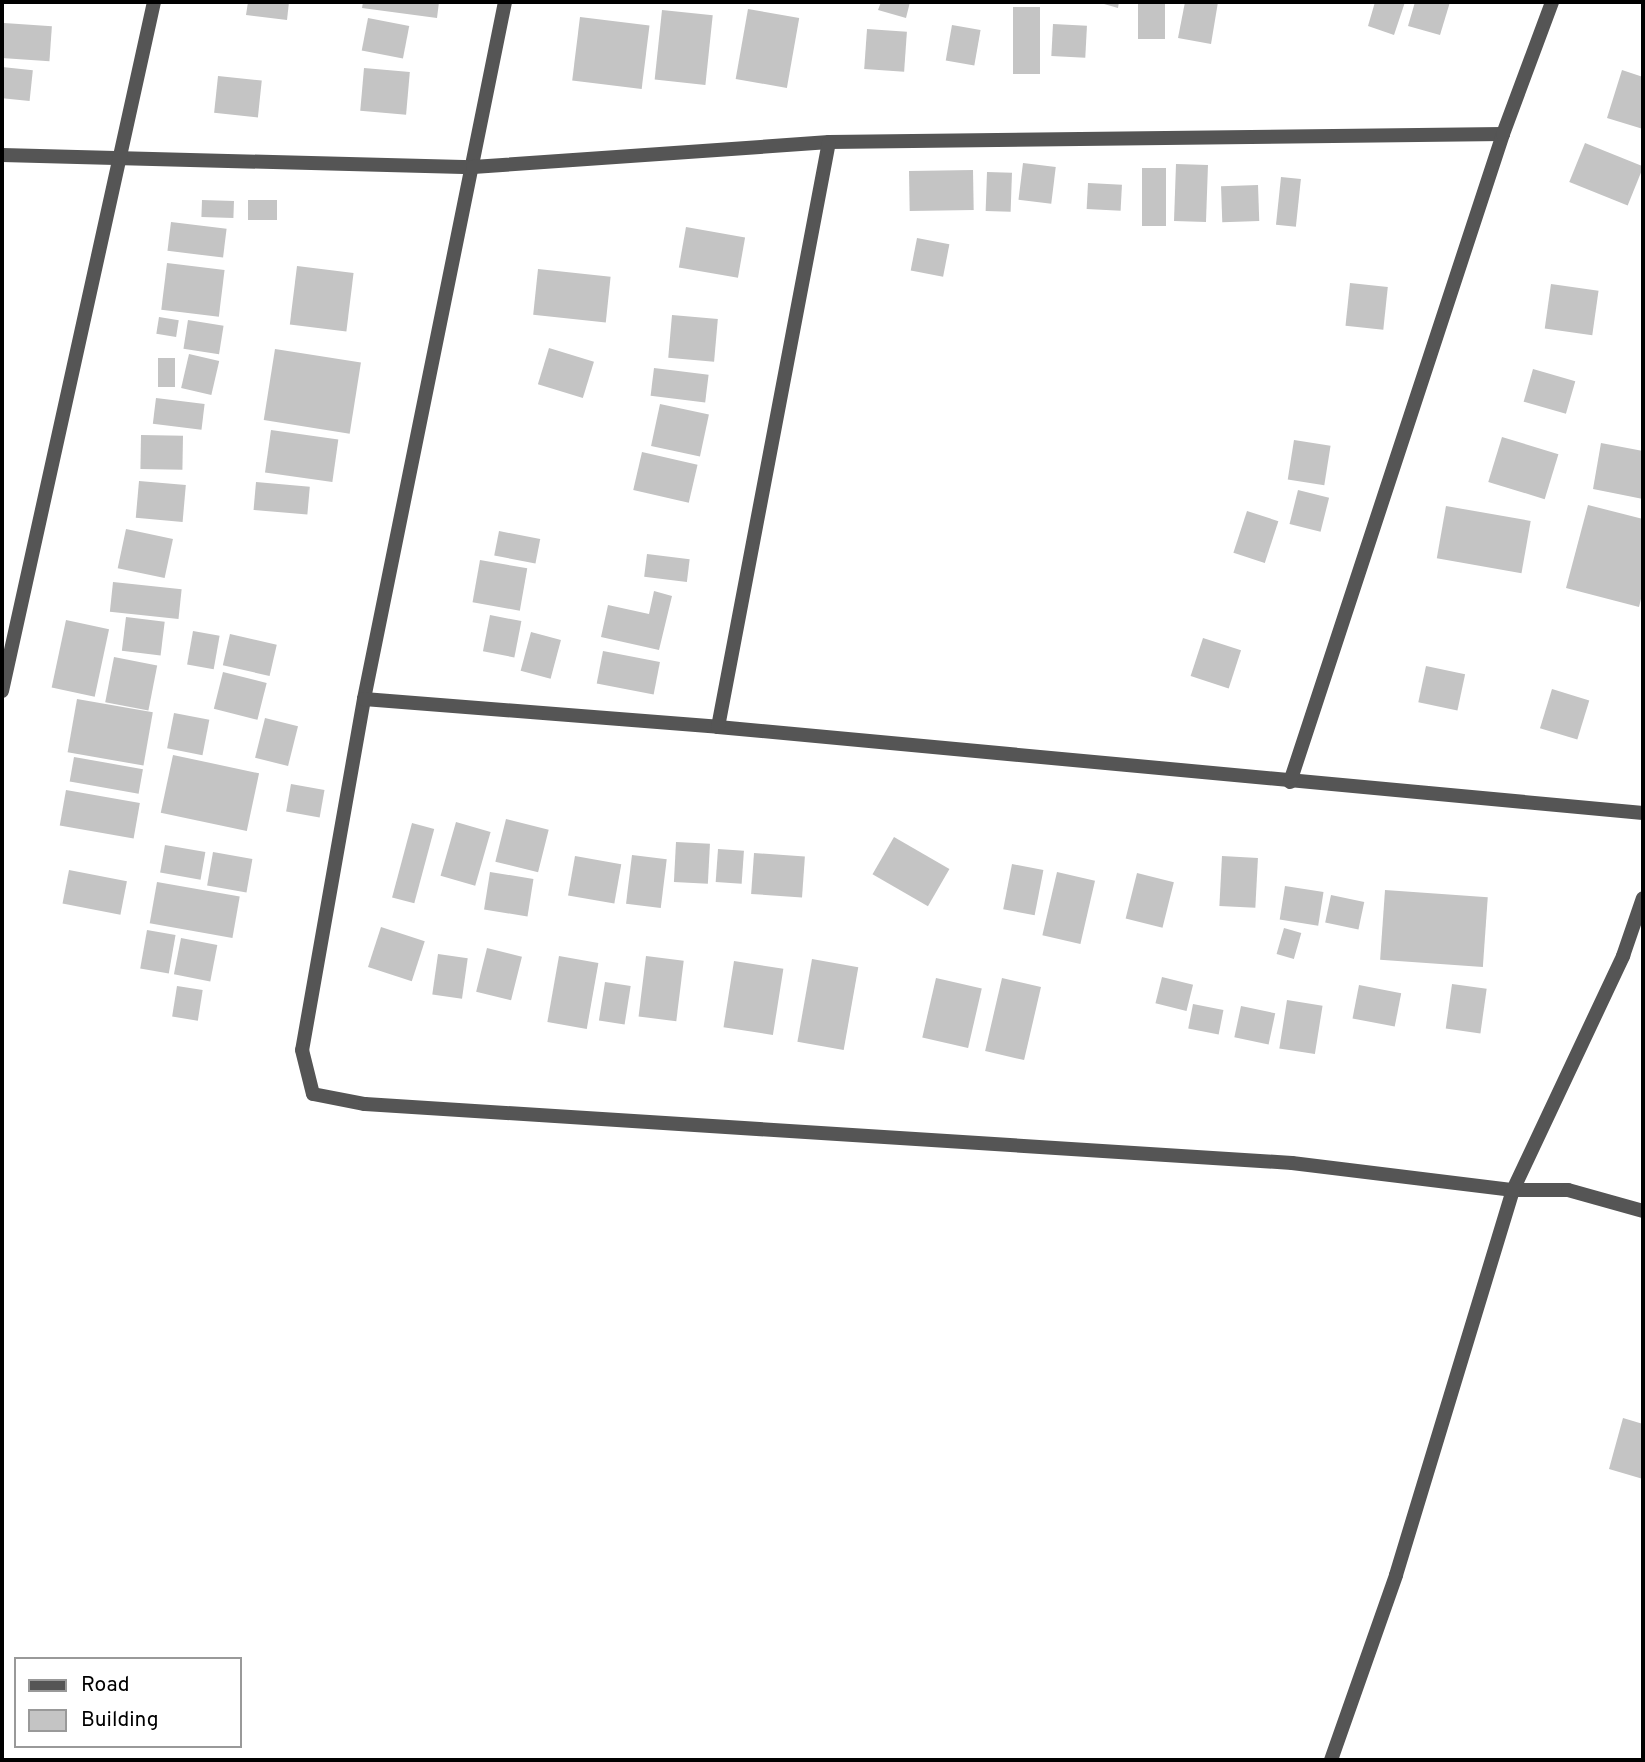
<!DOCTYPE html>
<html>
<head>
<meta charset="utf-8">
<style>
  body { margin:0 }
  #map { position:relative; width:1645px; height:1762px; overflow:hidden; background:#fff; font-family:Overpass,sans-serif }
  div>[style] { position:absolute }
  .building>* { inset:0; background:#c4c4c4; transform-origin:0 0 }
  .minor>* { height:14px; margin:-7px; padding:0 7px; transform-origin:7px; border-radius:7px; background:#555 }
  span { translate:-50% -50%; white-space:nowrap; text-align:center; line-height:1.15; -webkit-text-stroke:7px #fff; paint-order:stroke }
  .frame { position:absolute; inset:0; border:4px solid #000; pointer-events:none }
  .legend { position:absolute; left:14px; top:1657px; width:228px; height:91px; box-sizing:border-box; background:#fff; border:2px solid #999; margin:0; padding:9px 12px; list-style:none; font-size:21px; color:#000 }
  .legend li { display:flex; align-items:center; gap:14px; height:35px }
  .legend b { width:35px; border:2px solid #999 }
</style>
</head>
<body>
<div id="map">
  <div class="building">
    <div style="clip-path:polygon(248px 2px,289px 2px,287px 20px,246px 15px)"></div>
    <div style="clip-path:polygon(363px 2px,439px 2px,437px 18px,362px 8px)"></div>
    <div style="clip-path:polygon(881px 2px,910px 2px,906px 18px,878px 10px)"></div>
    <div style="clip-path:polygon(1097px 2px,1119px 2px,1118px 8px)"></div>
    <div style="left:1138px;top:2px;width:27px;height:37px"></div>
    <div style="clip-path:polygon(1185px 2px,1218px 2px,1211px 44px,1178px 38px)"></div>
    <div style="clip-path:polygon(1375px 2px,1405px 2px,1394px 35px,1368px 26px)"></div>
    <div style="clip-path:polygon(1415px 2px,1450px 2px,1440px 35px,1408px 26px)"></div>
    <div style="left:1013px;top:7px;width:27px;height:67px"></div>
    <div style="left:748px;top:9px;width:52px;height:71px;rotate:10deg"></div>
    <div style="left:662px;top:10px;width:51px;height:70px;rotate:6deg"></div>
    <div style="left:580px;top:17px;width:70px;height:64px;rotate:7deg"></div>
    <div style="left:368px;top:18px;width:42px;height:33px;rotate:11deg"></div>
    <div style="left:4px;top:23px;width:48px;height:35px;rotate:4deg"></div>
    <div style="left:1053px;top:24px;width:34px;height:32px;rotate:3deg"></div>
    <div style="left:952px;top:25px;width:29px;height:36px;rotate:10deg"></div>
    <div style="left:867px;top:29px;width:40px;height:40px;rotate:4deg"></div>
    <div style="left:2px;top:67px;width:31px;height:31px;rotate:6deg"></div>
    <div style="left:364px;top:68px;width:46px;height:43px;rotate:5deg"></div>
    <div style="clip-path:polygon(1622px 70px,1643px 77px,1643px 129px,1607px 118px)"></div>
    <div style="left:218px;top:76px;width:44px;height:37px;rotate:6deg"></div>
    <div style="left:1585px;top:143px;width:63px;height:42px;rotate:22deg"></div>
    <div style="left:1023px;top:163px;width:33px;height:37px;rotate:7deg"></div>
    <div style="left:1176px;top:164px;width:32px;height:57px;rotate:2deg"></div>
    <div style="left:1142px;top:168px;width:24px;height:58px"></div>
    <div style="left:973px;top:170px;width:40px;height:64px;rotate:89deg"></div>
    <div style="left:987px;top:172px;width:25px;height:39px;rotate:2deg"></div>
    <div style="left:1281px;top:177px;width:20px;height:48px;rotate:6deg"></div>
    <div style="left:1088px;top:183px;width:34px;height:26px;rotate:3deg"></div>
    <div style="left:1258px;top:185px;width:36px;height:37px;rotate:88deg"></div>
    <div style="left:202px;top:200px;width:32px;height:17px;rotate:2deg"></div>
    <div style="left:277px;top:200px;width:20px;height:29px;rotate:90deg"></div>
    <div style="left:171px;top:222px;width:56px;height:29px;rotate:7deg"></div>
    <div style="left:686px;top:227px;width:60px;height:41px;rotate:10deg"></div>
    <div style="left:917px;top:238px;width:33px;height:33px;rotate:11deg"></div>
    <div style="left:167px;top:263px;width:58px;height:47px;rotate:7deg"></div>
    <div style="left:297px;top:266px;width:57px;height:59px;rotate:7deg"></div>
    <div style="left:538px;top:269px;width:73px;height:46px;rotate:6deg"></div>
    <div style="left:1350px;top:283px;width:38px;height:43px;rotate:6deg"></div>
    <div style="left:1551px;top:284px;width:48px;height:45px;rotate:8deg"></div>
    <div style="left:672px;top:315px;width:46px;height:43px;rotate:5deg"></div>
    <div style="left:159px;top:317px;width:20px;height:17px;rotate:9deg"></div>
    <div style="left:188px;top:320px;width:36px;height:29px;rotate:9deg"></div>
    <div style="left:549px;top:348px;width:47px;height:38px;rotate:17deg"></div>
    <div style="left:275px;top:349px;width:87px;height:72px;rotate:9deg"></div>
    <div style="left:189px;top:354px;width:31px;height:35px;rotate:13deg"></div>
    <div style="left:175px;top:358px;width:29px;height:17px;rotate:90deg"></div>
    <div style="left:654px;top:368px;width:55px;height:28px;rotate:7deg"></div>
    <div style="left:1533px;top:369px;width:44px;height:34px;rotate:16deg"></div>
    <div style="left:156px;top:398px;width:49px;height:26px;rotate:7deg"></div>
    <div style="left:660px;top:404px;width:50px;height:43px;rotate:12deg"></div>
    <div style="left:271px;top:430px;width:68px;height:43px;rotate:8deg"></div>
    <div style="left:141px;top:435px;width:42px;height:34px;rotate:1deg"></div>
    <div style="left:1502px;top:437px;width:59px;height:47px;rotate:17deg"></div>
    <div style="left:1294px;top:440px;width:37px;height:40px;rotate:9deg"></div>
    <div style="clip-path:polygon(1601px 443px,1643px 451px,1643px 499px,1593px 489px)"></div>
    <div style="left:642px;top:452px;width:57px;height:39px;rotate:13deg"></div>
    <div style="left:139px;top:481px;width:47px;height:37px;rotate:5deg"></div>
    <div style="left:256px;top:482px;width:54px;height:28px;rotate:5deg"></div>
    <div style="left:1298px;top:490px;width:32px;height:35px;rotate:14deg"></div>
    <div style="clip-path:polygon(1588px 505px,1643px 519px,1643px 591px,1639px 607px,1566px 588px)"></div>
    <div style="left:1446px;top:506px;width:86px;height:53px;rotate:10deg"></div>
    <div style="left:1247px;top:511px;width:33px;height:44px;rotate:18deg"></div>
    <div style="left:126px;top:529px;width:48px;height:40px;rotate:12deg"></div>
    <div style="left:499px;top:531px;width:42px;height:25px;rotate:11deg"></div>
    <div style="left:647px;top:554px;width:43px;height:23px;rotate:7deg"></div>
    <div style="left:480px;top:560px;width:48px;height:43px;rotate:10deg"></div>
    <div style="left:113px;top:582px;width:69px;height:30px;rotate:6deg"></div>
    <div style="clip-path:polygon(654px 591px,672px 596px,659px 650px,601px 637px,608px 605px,649px 614px)"></div>
    <div style="left:490px;top:615px;width:32px;height:37px;rotate:11deg"></div>
    <div style="left:126px;top:617px;width:39px;height:34px;rotate:7deg"></div>
    <div style="left:66px;top:620px;width:44px;height:69px;rotate:12deg"></div>
    <div style="left:193px;top:631px;width:27px;height:34px;rotate:10deg"></div>
    <div style="left:531px;top:632px;width:31px;height:40px;rotate:15deg"></div>
    <div style="left:230px;top:634px;width:48px;height:32px;rotate:13deg"></div>
    <div style="left:1203px;top:638px;width:40px;height:40px;rotate:18deg"></div>
    <div style="left:603px;top:651px;width:58px;height:33px;rotate:11deg"></div>
    <div style="left:114px;top:657px;width:44px;height:46px;rotate:11deg"></div>
    <div style="left:1426px;top:666px;width:40px;height:37px;rotate:12deg"></div>
    <div style="left:223px;top:672px;width:45px;height:38px;rotate:14deg"></div>
    <div style="left:1552px;top:689px;width:39px;height:41px;rotate:17deg"></div>
    <div style="left:77px;top:699px;width:77px;height:54px;rotate:10deg"></div>
    <div style="left:174px;top:713px;width:36px;height:36px;rotate:11deg"></div>
    <div style="left:265px;top:718px;width:34px;height:41px;rotate:14deg"></div>
    <div style="left:173px;top:755px;width:88px;height:59px;rotate:12deg"></div>
    <div style="left:74px;top:757px;width:70px;height:25px;rotate:10deg"></div>
    <div style="left:291px;top:784px;width:34px;height:28px;rotate:10deg"></div>
    <div style="left:66px;top:790px;width:75px;height:36px;rotate:10deg"></div>
    <div style="left:506px;top:819px;width:44px;height:44px;rotate:14deg"></div>
    <div style="left:456px;top:822px;width:36px;height:56px;rotate:16deg"></div>
    <div style="left:412px;top:823px;width:23px;height:77px;rotate:15deg"></div>
    <div style="left:894px;top:837px;width:64px;height:43px;rotate:30deg"></div>
    <div style="left:676px;top:842px;width:34px;height:40px;rotate:3deg"></div>
    <div style="left:165px;top:845px;width:41px;height:28px;rotate:10deg"></div>
    <div style="left:718px;top:849px;width:26px;height:33px;rotate:4deg"></div>
    <div style="left:213px;top:852px;width:40px;height:34px;rotate:10deg"></div>
    <div style="left:754px;top:853px;width:51px;height:41px;rotate:4deg"></div>
    <div style="left:632px;top:855px;width:35px;height:49px;rotate:7deg"></div>
    <div style="left:575px;top:856px;width:47px;height:40px;rotate:10deg"></div>
    <div style="left:1222px;top:856px;width:36px;height:50px;rotate:3deg"></div>
    <div style="left:1012px;top:864px;width:32px;height:46px;rotate:11deg"></div>
    <div style="left:69px;top:870px;width:59px;height:34px;rotate:11deg"></div>
    <div style="left:490px;top:872px;width:44px;height:38px;rotate:9deg"></div>
    <div style="left:1057px;top:872px;width:39px;height:65px;rotate:13deg"></div>
    <div style="left:1137px;top:873px;width:38px;height:47px;rotate:14deg"></div>
    <div style="left:157px;top:882px;width:84px;height:42px;rotate:10deg"></div>
    <div style="left:1285px;top:886px;width:39px;height:34px;rotate:9deg"></div>
    <div style="left:1385px;top:890px;width:103px;height:70px;rotate:4deg"></div>
    <div style="left:1331px;top:895px;width:34px;height:28px;rotate:12deg"></div>
    <div style="left:381px;top:927px;width:46px;height:42px;rotate:18deg"></div>
    <div style="left:1284px;top:928px;width:18px;height:27px;rotate:16deg"></div>
    <div style="left:147px;top:930px;width:29px;height:39px;rotate:10deg"></div>
    <div style="left:181px;top:938px;width:37px;height:37px;rotate:11deg"></div>
    <div style="left:487px;top:948px;width:36px;height:45px;rotate:14deg"></div>
    <div style="left:438px;top:954px;width:30px;height:41px;rotate:8deg"></div>
    <div style="left:559px;top:956px;width:40px;height:67px;rotate:10deg"></div>
    <div style="left:646px;top:956px;width:38px;height:61px;rotate:7deg"></div>
    <div style="left:812px;top:959px;width:47px;height:84px;rotate:10deg"></div>
    <div style="left:734px;top:961px;width:50px;height:67px;rotate:9deg"></div>
    <div style="left:1162px;top:977px;width:32px;height:27px;rotate:14deg"></div>
    <div style="left:936px;top:978px;width:47px;height:61px;rotate:13deg"></div>
    <div style="left:1002px;top:978px;width:40px;height:75px;rotate:13deg"></div>
    <div style="left:605px;top:982px;width:26px;height:39px;rotate:9deg"></div>
    <div style="left:1452px;top:984px;width:35px;height:45px;rotate:8deg"></div>
    <div style="left:1359px;top:985px;width:43px;height:34px;rotate:11deg"></div>
    <div style="left:177px;top:986px;width:26px;height:31px;rotate:9deg"></div>
    <div style="left:1287px;top:1000px;width:36px;height:49px;rotate:9deg"></div>
    <div style="left:1193px;top:1004px;width:31px;height:25px;rotate:11deg"></div>
    <div style="left:1241px;top:1006px;width:35px;height:32px;rotate:12deg"></div>
    <div style="clip-path:polygon(1623px 1418px,1643px 1424px,1643px 1479px,1609px 1469px)"></div>
  </div>
  <div class="minor">
    <div style="left:505px;top:2px;width:711px;rotate:101.44deg"></div>
    <div style="left:364px;top:699px;width:356px;rotate:100deg"></div>
    <div style="left:302px;top:1050px;width:45px;rotate:76deg"></div>
    <div style="left:313px;top:1094px;width:53px;rotate:10.9deg"></div>
    <div style="left:365px;top:1104px;width:929px;rotate:3.64deg"></div>
    <div style="left:1292px;top:1163px;width:223px;rotate:7deg"></div>
    <div style="left:1513px;top:1190px;width:55px"></div>
    <div style="left:1568px;top:1190px;width:78px;rotate:15.6deg"></div>
    <div style="left:2px;top:155px;width:471px;rotate:1.5deg"></div>
    <div style="left:473px;top:167px;width:357px;rotate:-4deg"></div>
    <div style="left:829px;top:142px;width:674px;rotate:-0.68deg"></div>
    <div style="left:2px;top:691px;width:706px;rotate:-77.56deg"></div>
    <div style="left:364px;top:699px;width:355px;rotate:4.5deg"></div>
    <div style="left:718px;top:727px;width:929px;rotate:5.31deg"></div>
    <div style="left:718px;top:727px;width:595px;rotate:-79.26deg"></div>
    <div style="left:1290px;top:782px;width:682px;rotate:-71.8deg"></div>
    <div style="left:1503px;top:134px;width:141px;rotate:-69.6deg"></div>
    <div style="left:1331px;top:1760px;width:196px;rotate:-70.6deg"></div>
    <div style="left:1396px;top:1575px;width:402px;rotate:-73.1deg"></div>
    <div style="left:1513px;top:1190px;width:259px;rotate:-64.8deg"></div>
    <div style="left:1623px;top:956px;width:61px;rotate:-71deg"></div>
  </div>
  <div class="frame"></div>
  <ul class="legend">
  <li><b style="height:9px;background:#555"></b>Road</li>
  <li><b style="height:19px;background:#c4c4c4"></b>Building</li>
  </ul>
</div>
</body>
</html>
